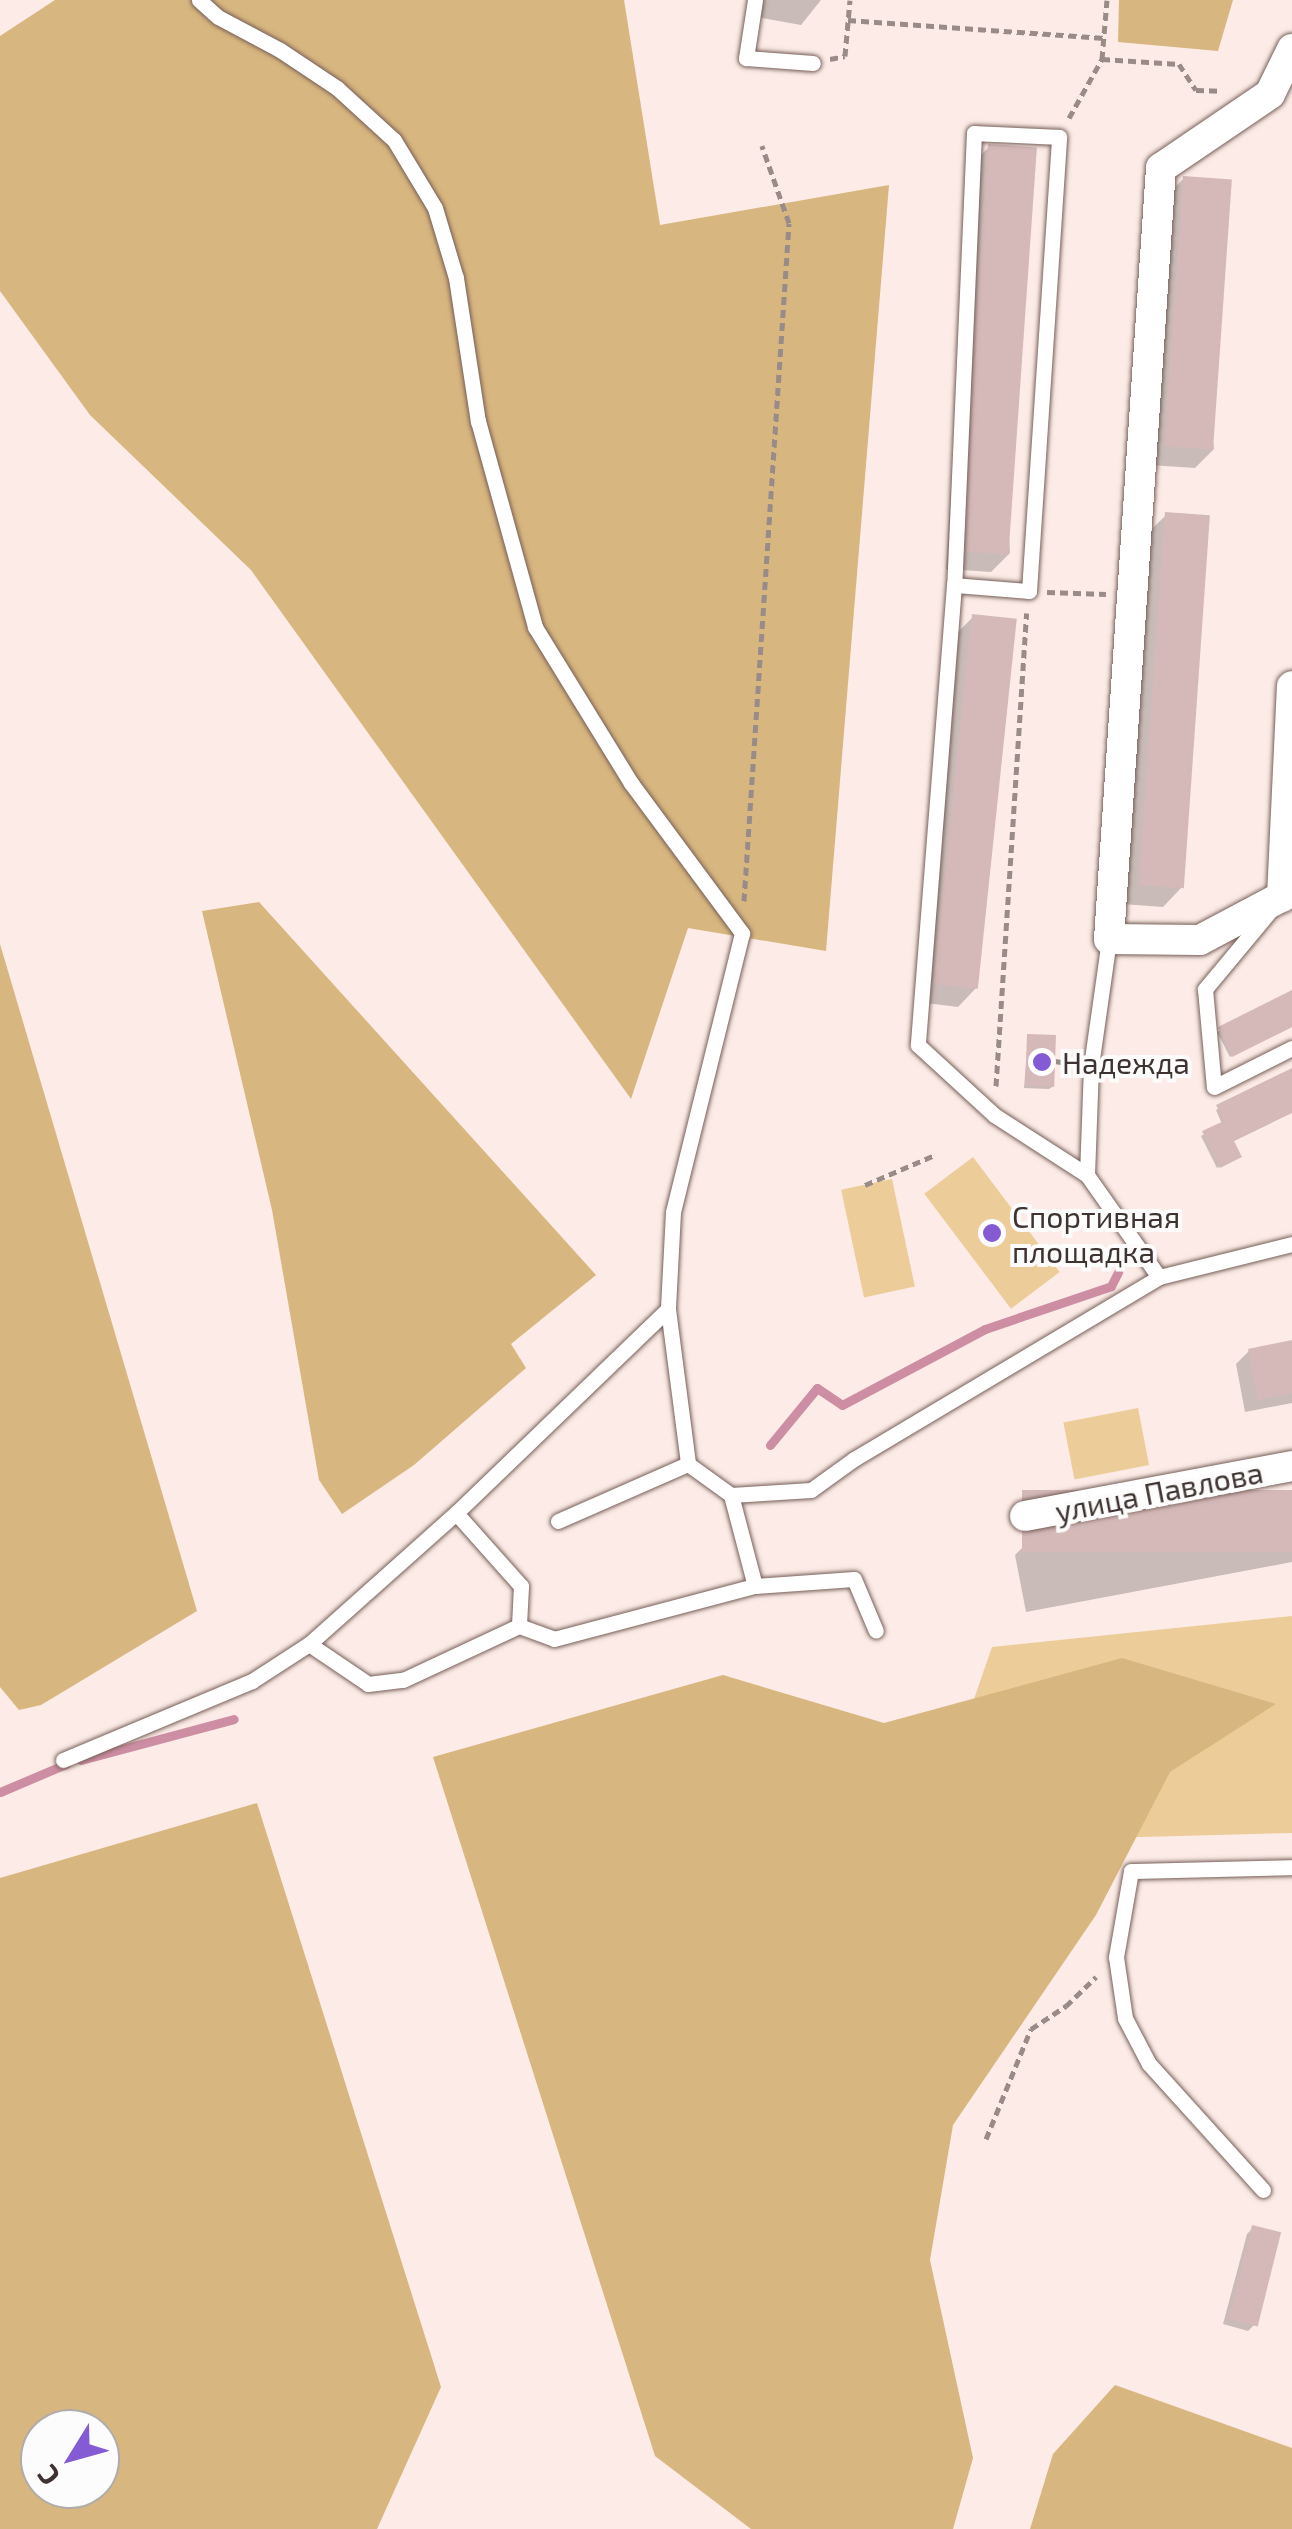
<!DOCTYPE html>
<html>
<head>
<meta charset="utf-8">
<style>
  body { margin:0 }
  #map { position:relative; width:1292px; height:2529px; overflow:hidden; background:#fcebe6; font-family:"Exo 2",sans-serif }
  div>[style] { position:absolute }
  .green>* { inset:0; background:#eccd9a; transform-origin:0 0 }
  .forest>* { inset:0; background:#d8b67f }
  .shadow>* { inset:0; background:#0003 }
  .stream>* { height:9px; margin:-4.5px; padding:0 4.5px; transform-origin:4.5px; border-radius:4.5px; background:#cd8da3 }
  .building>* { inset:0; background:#d5b9b9; transform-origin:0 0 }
  .path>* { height:5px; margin-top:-2.5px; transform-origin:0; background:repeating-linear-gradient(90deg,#998b87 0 8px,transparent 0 13px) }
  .roads { filter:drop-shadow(0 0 2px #765f58) drop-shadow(0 0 2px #765f58) }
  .service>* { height:15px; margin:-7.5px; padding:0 7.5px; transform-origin:7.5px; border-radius:7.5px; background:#fff }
  .minor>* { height:30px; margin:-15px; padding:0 15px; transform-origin:15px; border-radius:15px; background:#fff }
  .dots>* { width:28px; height:28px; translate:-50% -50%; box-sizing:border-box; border:5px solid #fcfcfc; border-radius:50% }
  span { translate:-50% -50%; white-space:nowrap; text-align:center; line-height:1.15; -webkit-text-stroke:8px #fcfcfc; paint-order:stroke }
  .poi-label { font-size:30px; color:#3e3330 }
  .left { translate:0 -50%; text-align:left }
  .street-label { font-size:30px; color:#3e3330 }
  .north { position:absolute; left:20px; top:2409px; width:100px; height:100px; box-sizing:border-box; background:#fcfcfc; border:2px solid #b0acaa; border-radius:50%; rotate:233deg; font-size:28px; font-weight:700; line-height:40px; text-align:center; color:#3e3330 }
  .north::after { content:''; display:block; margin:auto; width:35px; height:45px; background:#845bd5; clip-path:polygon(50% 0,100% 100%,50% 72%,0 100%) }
</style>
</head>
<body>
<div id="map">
  <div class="green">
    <div style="left:973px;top:1157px;width:144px;height:61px;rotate:53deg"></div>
    <div style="left:892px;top:1179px;width:110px;height:52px;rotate:78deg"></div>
    <div style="left:1138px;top:1408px;width:58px;height:76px;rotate:79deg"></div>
    <div style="clip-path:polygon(1292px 1616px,1292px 1833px,1067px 1839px,973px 1702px,992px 1647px)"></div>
  </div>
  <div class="forest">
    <div style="clip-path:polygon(55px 0,624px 0,660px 225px,889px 185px,826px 951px,688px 928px,631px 1099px,251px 570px,90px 415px,0 291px,0 36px)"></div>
    <div style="clip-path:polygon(1119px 0,1233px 0,1218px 51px,1118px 42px)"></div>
    <div style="clip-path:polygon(259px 902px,596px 1275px,511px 1344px,526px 1368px,414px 1465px,342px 1514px,319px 1480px,272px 1210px,202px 911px)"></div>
    <div style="clip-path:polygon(0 944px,197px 1611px,41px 1705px,19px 1710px,0 1687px)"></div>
    <div style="clip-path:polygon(1122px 1658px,1276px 1704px,1170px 1772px,1096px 1915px,953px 2125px,930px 2260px,973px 2458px,953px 2529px,751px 2529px,655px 2456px,433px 1757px,723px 1675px,884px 1723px)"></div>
    <div style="clip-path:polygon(evenodd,257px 1803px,441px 2387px,377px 2529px,0 2529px,0 1878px,257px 1803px,40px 2429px,100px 2429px,100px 2489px,40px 2489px,40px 2429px)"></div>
    <div style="clip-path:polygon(1115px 2385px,1292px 2448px,1292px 2529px,1030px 2529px,1053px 2454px)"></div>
  </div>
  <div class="shadow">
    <div style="clip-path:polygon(759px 0,821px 0,801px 25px,756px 17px)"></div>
    <div style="clip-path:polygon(989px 147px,1010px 553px,991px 572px,946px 569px,970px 166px)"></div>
    <div style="clip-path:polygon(1184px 178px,1214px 449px,1195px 468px,1150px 465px,1165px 198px)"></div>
    <div style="clip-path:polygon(1166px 515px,1182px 887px,1163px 907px,1122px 904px,1147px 534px)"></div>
    <div style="clip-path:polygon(973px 617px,977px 987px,958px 1007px,918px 1002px,954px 636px)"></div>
    <div style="clip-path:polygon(1292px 993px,1292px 1027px,1230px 1057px,1217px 1032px)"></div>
    <div style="clip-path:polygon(1028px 1037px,1052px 1087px,1049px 1089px,1024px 1088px)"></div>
    <div style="clip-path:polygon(1292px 1071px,1292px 1112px,1232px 1142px,1236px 1159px,1217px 1168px,1201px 1136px,1222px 1124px,1216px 1110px)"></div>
    <div style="clip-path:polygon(1292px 1343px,1292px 1403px,1245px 1412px,1236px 1364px,1249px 1351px)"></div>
    <div style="clip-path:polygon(1292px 1493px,1292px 1562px,1026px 1612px,1015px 1555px,1028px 1542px)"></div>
    <div style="clip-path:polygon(1253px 2228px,1254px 2325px,1248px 2331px,1223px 2324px,1247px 2234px)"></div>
  </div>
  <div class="stream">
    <div style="left:770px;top:1445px;width:74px;rotate:-50.5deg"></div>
    <div style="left:817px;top:1388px;width:30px;rotate:34deg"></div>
    <div style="left:842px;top:1405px;width:162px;rotate:-28deg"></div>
    <div style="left:985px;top:1329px;width:133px;rotate:-18.8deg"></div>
    <div style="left:1111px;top:1286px;width:16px;rotate:-63deg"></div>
    <div style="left:81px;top:1760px;width:158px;rotate:-15deg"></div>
    <div style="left:0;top:1792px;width:72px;rotate:-23deg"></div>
  </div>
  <div class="building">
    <div style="left:988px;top:144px;width:49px;height:408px;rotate:4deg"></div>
    <div style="left:1183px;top:176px;width:49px;height:271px;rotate:4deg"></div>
    <div style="left:1165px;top:512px;width:45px;height:374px;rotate:4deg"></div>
    <div style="left:972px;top:614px;width:45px;height:372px;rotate:6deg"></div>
    <div style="clip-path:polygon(1292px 990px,1292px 1027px,1232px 1057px,1218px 1027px)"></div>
    <div style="left:1027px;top:1034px;width:29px;height:52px;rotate:2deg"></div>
    <div style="clip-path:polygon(1292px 1068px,1292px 1113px,1234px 1141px,1242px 1157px,1220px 1168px,1202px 1131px,1224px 1121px,1216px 1105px)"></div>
    <div style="clip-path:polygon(1292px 1340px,1292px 1393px,1258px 1400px,1248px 1349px)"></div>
    <div style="left:1292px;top:1490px;width:62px;height:270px;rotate:90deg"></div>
    <div style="left:1252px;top:2225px;width:30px;height:97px;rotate:14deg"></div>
  </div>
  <div class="path">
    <div style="left:848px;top:20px;width:257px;rotate:4deg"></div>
    <div style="left:830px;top:59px;width:15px;rotate:-11deg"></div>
    <div style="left:845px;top:56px;width:56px;rotate:-84.9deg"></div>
    <div style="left:1102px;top:59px;width:77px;rotate:3.7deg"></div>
    <div style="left:1179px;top:64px;width:31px;rotate:57deg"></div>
    <div style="left:1196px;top:90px;width:24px;rotate:2deg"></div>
    <div style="left:1069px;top:118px;width:68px;rotate:-60.8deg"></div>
    <div style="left:1102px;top:59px;width:59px;rotate:-85.2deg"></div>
    <div style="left:1047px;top:592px;width:59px;rotate:1.9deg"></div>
    <div style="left:744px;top:901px;width:679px;rotate:-86.2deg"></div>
    <div style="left:789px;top:223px;width:82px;rotate:-109.3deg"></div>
    <div style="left:1055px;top:1061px;width:18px;rotate:9deg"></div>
    <div style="left:996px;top:1086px;width:474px;rotate:-86.3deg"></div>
    <div style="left:865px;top:1185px;width:76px;rotate:-23.2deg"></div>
    <div style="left:986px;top:2139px;width:119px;rotate:-67.8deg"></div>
    <div style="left:1031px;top:2029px;width:42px;rotate:-33.3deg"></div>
    <div style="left:1066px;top:2006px;width:42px;rotate:-44deg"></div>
  </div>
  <div class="roads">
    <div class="service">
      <div style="left:199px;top:0;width:25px;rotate:42deg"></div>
      <div style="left:218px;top:17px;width:70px;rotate:28deg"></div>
      <div style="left:280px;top:50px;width:69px;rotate:33.7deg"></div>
      <div style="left:337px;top:88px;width:77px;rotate:42.4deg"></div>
      <div style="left:394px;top:140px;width:79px;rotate:58.9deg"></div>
      <div style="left:435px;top:208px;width:73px;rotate:73.3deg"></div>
      <div style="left:456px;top:278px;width:145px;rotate:81.3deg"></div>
      <div style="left:478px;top:421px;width:214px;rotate:74.5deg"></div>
      <div style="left:535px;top:627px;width:183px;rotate:58.4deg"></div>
      <div style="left:631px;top:783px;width:187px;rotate:53.5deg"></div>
      <div style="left:742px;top:933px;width:287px;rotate:103.9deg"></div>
      <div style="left:673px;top:1212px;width:97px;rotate:93deg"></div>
      <div style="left:668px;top:1309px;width:294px;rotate:136.1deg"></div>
      <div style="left:456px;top:1513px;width:98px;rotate:48.3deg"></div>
      <div style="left:521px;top:1586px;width:40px;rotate:92.9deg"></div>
      <div style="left:755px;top:0;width:59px;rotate:98.8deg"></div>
      <div style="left:746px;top:58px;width:67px;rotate:4.3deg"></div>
      <div style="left:954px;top:585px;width:75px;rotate:4.6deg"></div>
      <div style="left:1029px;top:591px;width:455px;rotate:-86.2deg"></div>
      <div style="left:1059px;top:137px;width:85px;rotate:-177.3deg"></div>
      <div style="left:974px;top:133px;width:452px;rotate:92.5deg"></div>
      <div style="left:954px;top:585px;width:461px;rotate:94.5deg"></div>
      <div style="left:918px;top:1045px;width:103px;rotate:42.6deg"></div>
      <div style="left:994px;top:1115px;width:111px;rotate:32.8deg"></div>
      <div style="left:1087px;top:1175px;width:109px;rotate:-87.9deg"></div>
      <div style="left:1091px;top:1066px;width:128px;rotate:-81.9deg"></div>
      <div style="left:1270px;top:911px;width:102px;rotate:129.8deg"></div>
      <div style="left:1205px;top:989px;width:98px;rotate:84.8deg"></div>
      <div style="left:1214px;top:1087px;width:87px;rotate:-26.6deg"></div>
      <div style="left:1087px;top:1175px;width:125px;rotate:54.8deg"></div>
      <div style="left:1159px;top:1277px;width:137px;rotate:-13.9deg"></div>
      <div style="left:668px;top:1309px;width:156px;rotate:82.6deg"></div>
      <div style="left:558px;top:1521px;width:142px;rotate:-23.7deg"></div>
      <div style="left:688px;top:1464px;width:53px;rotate:35.8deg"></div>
      <div style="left:755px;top:1586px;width:94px;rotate:-104.8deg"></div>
      <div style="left:731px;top:1495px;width:80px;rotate:-3.6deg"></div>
      <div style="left:811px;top:1490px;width:53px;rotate:-35.8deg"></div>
      <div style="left:854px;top:1459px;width:355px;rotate:-30.8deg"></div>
      <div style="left:309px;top:1644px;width:71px;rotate:34.1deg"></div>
      <div style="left:368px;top:1684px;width:35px;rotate:-7deg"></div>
      <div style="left:403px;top:1680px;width:128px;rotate:-25deg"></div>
      <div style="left:519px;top:1626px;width:37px;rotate:20deg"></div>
      <div style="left:554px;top:1639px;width:208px;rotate:-14.8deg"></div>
      <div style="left:755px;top:1586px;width:99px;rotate:-4deg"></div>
      <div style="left:854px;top:1579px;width:56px;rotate:67.1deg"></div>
      <div style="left:63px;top:1760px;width:205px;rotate:-22.7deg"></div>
      <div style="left:252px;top:1681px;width:68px;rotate:-33deg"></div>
      <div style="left:309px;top:1644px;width:197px;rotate:-41.7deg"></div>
      <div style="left:1263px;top:2190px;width:170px;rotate:-132.1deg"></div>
      <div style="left:1149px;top:2064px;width:52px;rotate:-117.6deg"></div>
      <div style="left:1125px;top:2018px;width:62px;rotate:-98.4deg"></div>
      <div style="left:1116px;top:1957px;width:87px;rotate:-80.1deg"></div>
      <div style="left:1131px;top:1871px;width:161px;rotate:-1.4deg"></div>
    </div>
    <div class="minor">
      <div style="left:1292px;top:49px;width:50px;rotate:116.1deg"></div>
      <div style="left:1270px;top:94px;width:132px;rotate:145.8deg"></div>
      <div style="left:1161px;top:168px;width:773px;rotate:93.86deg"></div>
      <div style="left:1109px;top:939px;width:91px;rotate:0.6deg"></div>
      <div style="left:1200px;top:940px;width:104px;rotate:-28deg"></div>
      <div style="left:1282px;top:897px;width:211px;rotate:-87.3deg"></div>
      <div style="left:1025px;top:1516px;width:272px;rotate:-10.6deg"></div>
    </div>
  </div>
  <div class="dots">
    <div style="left:1042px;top:1062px;background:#845bd5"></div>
    <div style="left:992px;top:1233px;background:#845bd5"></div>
  </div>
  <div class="poi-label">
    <span class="left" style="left:1062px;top:1062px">Надежда</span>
    <span class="left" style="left:1012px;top:1233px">Спортивная<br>площадка</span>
  </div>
  <div class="street-label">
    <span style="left:1159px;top:1491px;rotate:-11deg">улица Павлова</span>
  </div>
  <div class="north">С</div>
</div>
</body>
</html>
